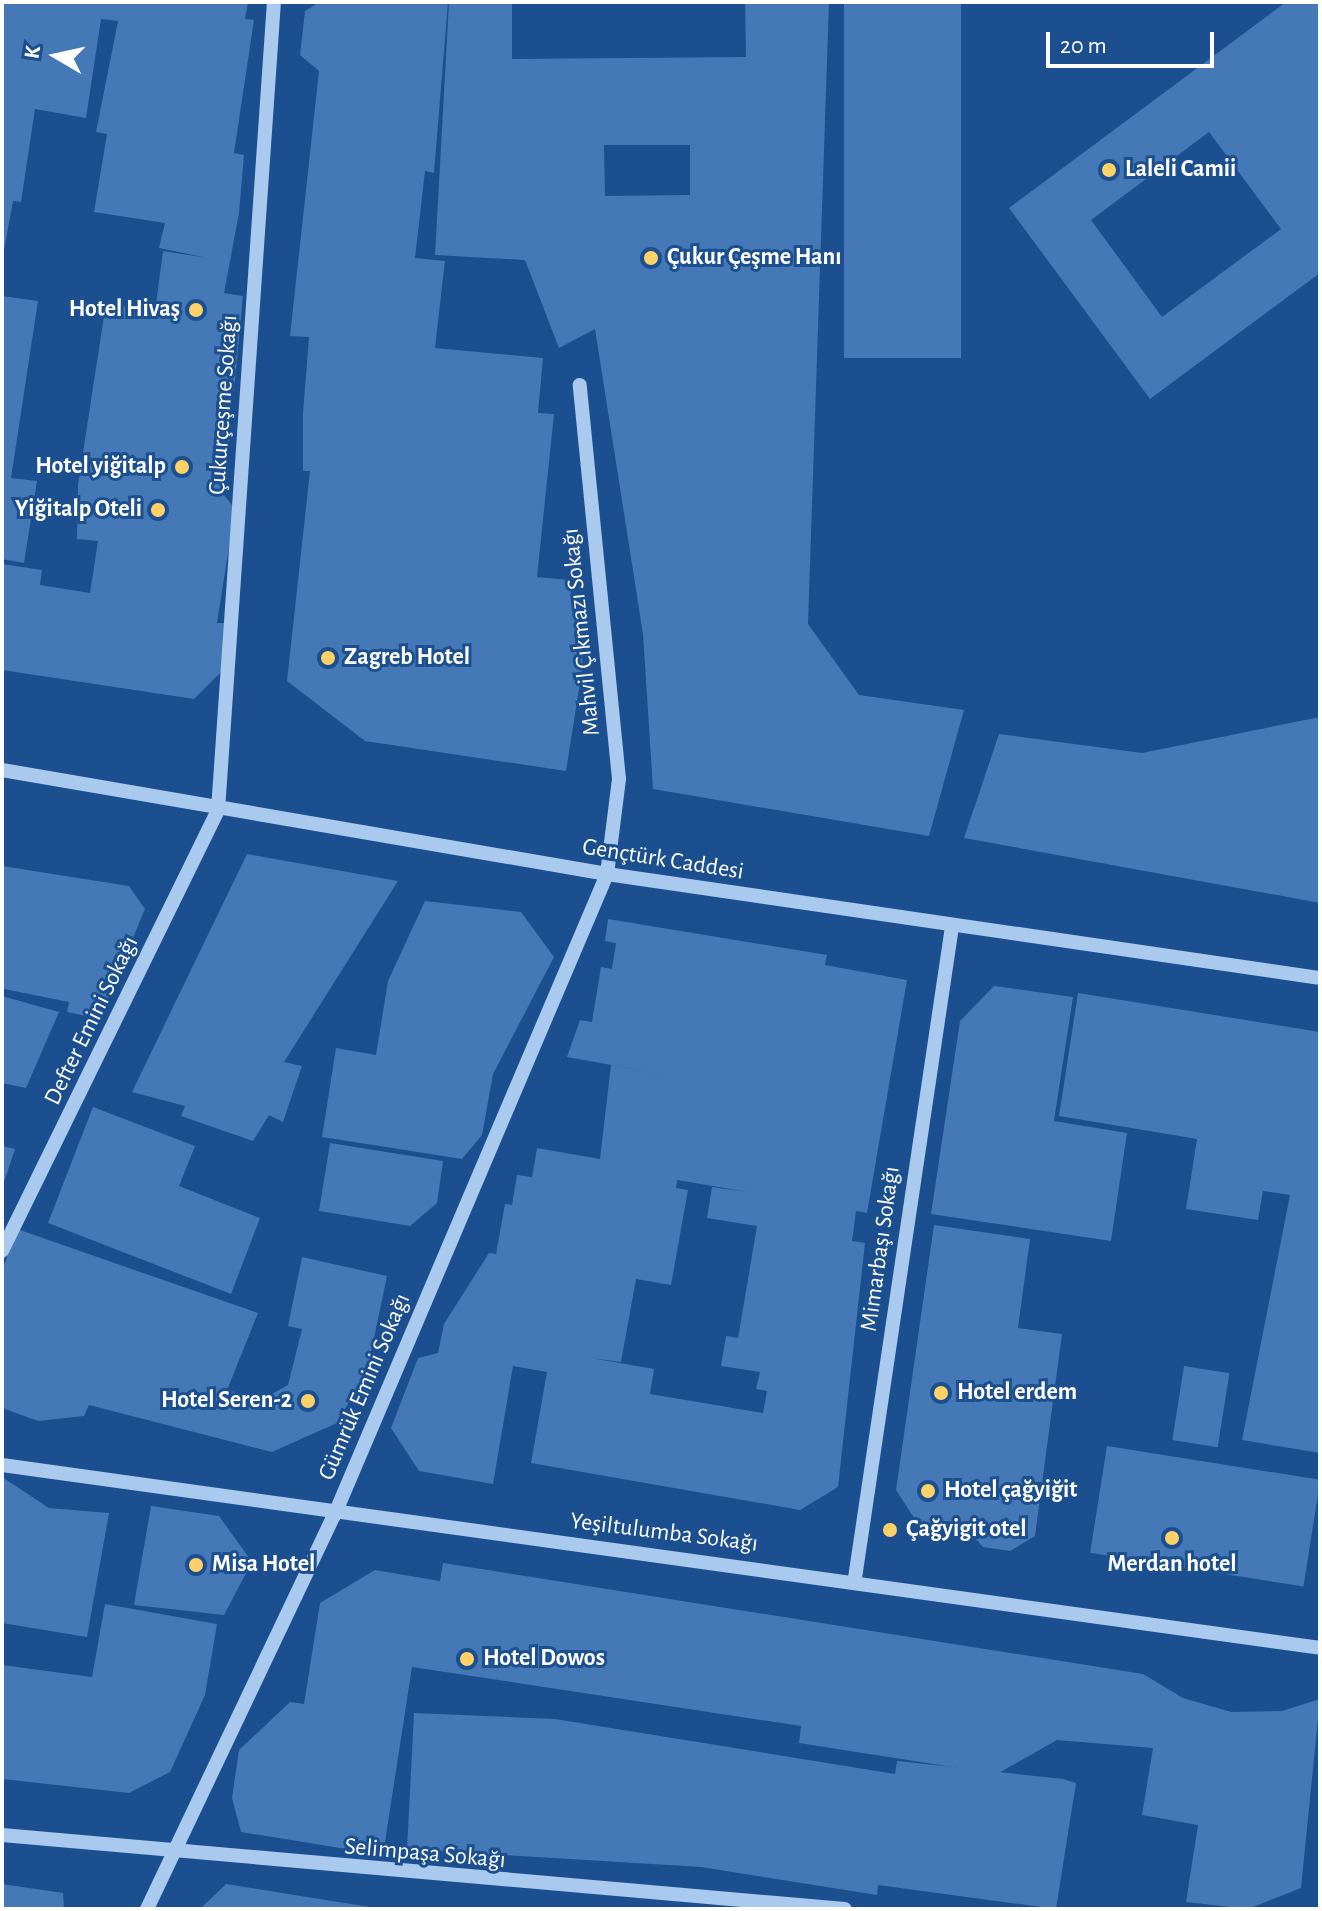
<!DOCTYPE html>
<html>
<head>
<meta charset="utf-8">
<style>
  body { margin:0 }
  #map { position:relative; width:1322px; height:1911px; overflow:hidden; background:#1b4f8f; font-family:"Alegreya Sans",sans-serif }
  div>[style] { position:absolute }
  .building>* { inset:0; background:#4478b7; transform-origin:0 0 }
  .minor>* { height:14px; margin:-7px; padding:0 7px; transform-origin:7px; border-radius:7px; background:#a9c9ee }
  .dots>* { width:22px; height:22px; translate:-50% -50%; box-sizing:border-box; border:4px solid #1b4f8f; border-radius:50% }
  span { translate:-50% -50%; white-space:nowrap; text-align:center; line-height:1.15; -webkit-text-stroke:6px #1b4f8f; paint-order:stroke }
  .poi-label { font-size:24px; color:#fff; font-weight:700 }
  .left { translate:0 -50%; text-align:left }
  .right { translate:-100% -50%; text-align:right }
  .street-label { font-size:24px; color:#fff }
  .frame { position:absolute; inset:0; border:4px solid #fff; pointer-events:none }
  .north { position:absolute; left:16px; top:16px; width:80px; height:80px; -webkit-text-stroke:6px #1b4f8f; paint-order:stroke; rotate:279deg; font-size:22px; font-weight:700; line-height:32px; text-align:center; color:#fff }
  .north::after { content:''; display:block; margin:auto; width:28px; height:36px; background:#fff; clip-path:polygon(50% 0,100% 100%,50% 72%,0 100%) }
  .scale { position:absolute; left:1046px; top:32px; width:168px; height:36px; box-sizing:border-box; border:4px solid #fff; border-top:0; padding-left:10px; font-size:24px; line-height:28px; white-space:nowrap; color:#fff; -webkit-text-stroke:6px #1b4f8f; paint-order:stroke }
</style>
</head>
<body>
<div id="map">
  <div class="building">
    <div style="clip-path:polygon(2px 2px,248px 2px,245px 19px,254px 20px,234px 153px,244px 155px,239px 213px,224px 293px,243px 296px,224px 495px,235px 509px,217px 623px,225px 623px,221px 672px,194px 699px,2px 670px,2px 564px,42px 570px,40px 585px,90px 593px,98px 541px,77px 539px,78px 485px,106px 303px,155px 312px,163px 251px,208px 258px,159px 248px,165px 223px,94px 212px,107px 134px,96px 132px,118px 21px,101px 19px,86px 118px,35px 109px,21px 202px,13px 201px,2px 261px)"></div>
    <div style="clip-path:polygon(320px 2px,448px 2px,434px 173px,425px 171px,415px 258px,445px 261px,435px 348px,543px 358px,538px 413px,554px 414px,537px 577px,569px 580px,583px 664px,566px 771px,365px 741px,287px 681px,310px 471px,303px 471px,303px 413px,309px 337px,290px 336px,319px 71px,300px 55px,305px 11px)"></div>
    <div style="clip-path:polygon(evenodd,449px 2px,512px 2px,512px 59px,746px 57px,745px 2px,829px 2px,808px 624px,859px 695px,964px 710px,929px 836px,653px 789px,643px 634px,595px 329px,559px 348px,525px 260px,435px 255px,449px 2px,604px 145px,690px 145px,690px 195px,605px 196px,604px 145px)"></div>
    <div style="left:844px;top:2px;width:117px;height:356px"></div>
    <div style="clip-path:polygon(evenodd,1286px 2px,1320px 2px,1320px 273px,1150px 399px,1009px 208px,1286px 2px,1209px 132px,1281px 229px,1162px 317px,1091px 220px,1209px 132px)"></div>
    <div style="clip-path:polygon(2px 296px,38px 301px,11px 478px,37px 481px,24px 563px,2px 559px)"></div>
    <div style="clip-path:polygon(1320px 717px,1320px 903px,964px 838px,999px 734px,1142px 753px)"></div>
    <div style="clip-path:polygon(247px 854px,398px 881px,284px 1062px,302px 1066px,283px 1122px,269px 1115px,253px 1141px,181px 1116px,185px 1106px,132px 1092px)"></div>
    <div style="clip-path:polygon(2px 866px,129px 886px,145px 909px,105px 1005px,95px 1003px,92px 1017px,67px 1012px,69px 1002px,4px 989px)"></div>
    <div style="clip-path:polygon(425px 901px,521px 912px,554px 957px,493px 1074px,482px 1135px,462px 1159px,322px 1137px,336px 1048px,376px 1055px,388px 981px)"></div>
    <div style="clip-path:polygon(evenodd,608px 919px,827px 955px,825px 965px,907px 980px,867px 1213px,856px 1211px,852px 1241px,865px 1243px,838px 1487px,800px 1510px,531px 1463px,547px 1372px,513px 1366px,493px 1484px,419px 1471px,391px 1428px,418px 1358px,438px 1353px,444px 1324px,489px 1253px,496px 1254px,505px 1204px,512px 1205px,517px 1175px,532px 1177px,537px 1148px,600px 1159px,611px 1065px,695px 1080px,567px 1057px,580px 1020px,592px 1022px,601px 967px,612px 969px,616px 943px,605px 941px,608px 919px,677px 1180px,748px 1192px,712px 1187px,707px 1218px,757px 1226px,738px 1338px,726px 1336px,721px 1366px,760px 1372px,756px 1389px,767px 1391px,763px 1413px,650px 1394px,654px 1369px,591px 1358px,621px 1362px,636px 1279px,671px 1285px,688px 1190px,676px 1188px,677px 1180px)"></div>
    <div style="clip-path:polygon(994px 986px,1073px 997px,1054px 1121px,1127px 1133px,1111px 1241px,931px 1214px,960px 1021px)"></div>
    <div style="clip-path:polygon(1078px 993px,1320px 1032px,1320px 1453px,1242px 1440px,1290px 1195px,1263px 1191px,1258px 1220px,1186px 1209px,1197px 1139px,1059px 1116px)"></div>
    <div style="clip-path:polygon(2px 996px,59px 1012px,26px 1088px,2px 1083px)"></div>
    <div style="clip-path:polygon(93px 1107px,195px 1146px,179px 1186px,260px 1218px,231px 1294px,48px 1223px)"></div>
    <div style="clip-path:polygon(330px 1143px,443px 1161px,437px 1203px,410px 1226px,319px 1211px)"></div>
    <div style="clip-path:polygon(2px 1146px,15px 1149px,3px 1185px,2px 1185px)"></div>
    <div style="clip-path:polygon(934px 1225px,1030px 1239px,1018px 1328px,1062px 1334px,1035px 1536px,1010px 1551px,983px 1547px,969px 1531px,918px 1524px,896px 1490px)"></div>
    <div style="clip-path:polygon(17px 1229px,258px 1313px,227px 1390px,263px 1399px,288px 1385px,302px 1329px,288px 1326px,302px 1257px,387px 1276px,367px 1371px,337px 1423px,272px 1452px,89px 1405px,84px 1416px,38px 1421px,2px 1408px,2px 1271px)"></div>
    <div style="left:1184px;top:1366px;width:46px;height:75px;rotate:9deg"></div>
    <div style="left:1107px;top:1446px;width:216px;height:108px;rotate:9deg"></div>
    <div style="clip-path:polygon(2px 1477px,49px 1508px,109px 1513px,87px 1637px,2px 1623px)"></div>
    <div style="clip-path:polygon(151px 1506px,219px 1516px,252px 1562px,224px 1615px,134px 1605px)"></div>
    <div style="clip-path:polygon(443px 1563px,1143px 1674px,1183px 1698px,1231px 1712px,1282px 1711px,1320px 1699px,1301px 1888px,1248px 1909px,1186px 1902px,1198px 1825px,1142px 1815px,1153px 1748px,1057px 1740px,997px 1774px,799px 1743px,801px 1726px,412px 1667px,383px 1855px,241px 1832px,232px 1798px,239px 1750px,290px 1702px,304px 1704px,320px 1603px,375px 1570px,440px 1581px)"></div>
    <div style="clip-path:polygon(105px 1604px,217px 1624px,205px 1695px,170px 1772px,129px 1793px,2px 1779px,2px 1665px,92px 1677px)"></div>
    <div style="clip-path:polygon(414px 1713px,555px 1719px,895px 1774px,897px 1761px,1063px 1779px,1076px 1783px,1056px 1909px,878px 1885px,877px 1895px,701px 1867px,407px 1849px)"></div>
    <div style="clip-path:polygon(2px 1884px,63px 1893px,64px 1909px,2px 1909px)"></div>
    <div style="clip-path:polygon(226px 1884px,370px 1907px,370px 1909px,200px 1909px)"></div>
  </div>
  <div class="minor">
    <div style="left:2px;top:770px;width:614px;rotate:9.75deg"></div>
    <div style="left:607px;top:874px;width:721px;rotate:8.3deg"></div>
    <div style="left:2px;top:1251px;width:491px;rotate:-63.9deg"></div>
    <div style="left:218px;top:810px;width:810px;rotate:-86.04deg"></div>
    <div style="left:2px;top:1465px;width:1331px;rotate:7.9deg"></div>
    <div style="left:855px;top:1578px;width:658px;rotate:-81.53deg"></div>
    <div style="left:2px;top:1835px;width:846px;rotate:5.02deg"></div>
    <div style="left:147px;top:1909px;width:435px;rotate:-64.6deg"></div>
    <div style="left:334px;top:1516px;width:698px;rotate:-66.96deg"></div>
    <div style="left:607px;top:874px;width:96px;rotate:-82.8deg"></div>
    <div style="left:619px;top:779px;width:396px;rotate:-95.7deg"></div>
  </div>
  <div class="dots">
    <div style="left:1109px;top:170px;background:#ffd166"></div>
    <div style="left:651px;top:258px;background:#ffd166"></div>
    <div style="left:196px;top:310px;background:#ffd166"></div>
    <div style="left:182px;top:467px;background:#ffd166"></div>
    <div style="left:158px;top:510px;background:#ffd166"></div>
    <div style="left:328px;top:658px;background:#ffd166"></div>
    <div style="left:941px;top:1393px;background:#ffd166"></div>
    <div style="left:308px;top:1401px;background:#ffd166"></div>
    <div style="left:928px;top:1491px;background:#ffd166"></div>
    <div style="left:890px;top:1530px;background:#ffd166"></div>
    <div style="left:1172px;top:1538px;background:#ffd166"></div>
    <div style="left:196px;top:1565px;background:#ffd166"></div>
    <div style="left:467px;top:1659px;background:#ffd166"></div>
  </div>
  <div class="poi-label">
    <span class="left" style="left:1125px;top:170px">Laleli Camii</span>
    <span class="left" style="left:667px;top:258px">Çukur Çeşme Hanı</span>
    <span class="right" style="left:180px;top:310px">Hotel Hivaş</span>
    <span class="right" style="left:166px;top:467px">Hotel yiğitalp</span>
    <span class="right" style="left:142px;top:510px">Yiğitalp Oteli</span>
    <span class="left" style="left:344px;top:658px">Zagreb Hotel</span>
    <span class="left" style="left:957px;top:1393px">Hotel erdem</span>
    <span class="right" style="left:292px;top:1401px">Hotel Seren-2</span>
    <span class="left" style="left:944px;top:1491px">Hotel çağyiğit</span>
    <span class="left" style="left:906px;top:1530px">Çağyigit otel</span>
    <span class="left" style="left:212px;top:1565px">Misa Hotel</span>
    <span style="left:1172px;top:1565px">Merdan hotel</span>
    <span class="left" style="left:483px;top:1659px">Hotel Dowos</span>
  </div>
  <div class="street-label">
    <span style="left:224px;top:405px;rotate:-86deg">Çukurçeşme Sokağı</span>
    <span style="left:582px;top:632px;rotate:-96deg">Mahvil Çıkmazı Sokağı</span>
    <span style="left:663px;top:860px;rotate:9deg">Gençtürk Caddesi</span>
    <span style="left:92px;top:1021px;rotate:-64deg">Defter Emini Sokağı</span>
    <span style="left:881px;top:1249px;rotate:-82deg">Mimarbaşı Sokağı</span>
    <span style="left:365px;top:1387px;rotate:-67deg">Gümrük Emini Sokağı</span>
    <span style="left:664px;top:1533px;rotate:7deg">Yeşiltulumba Sokağı</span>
    <span style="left:425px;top:1854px;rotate:5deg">Selimpaşa Sokağı</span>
  </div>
  <div class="frame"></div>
  <div class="north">K</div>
  <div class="scale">20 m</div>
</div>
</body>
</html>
